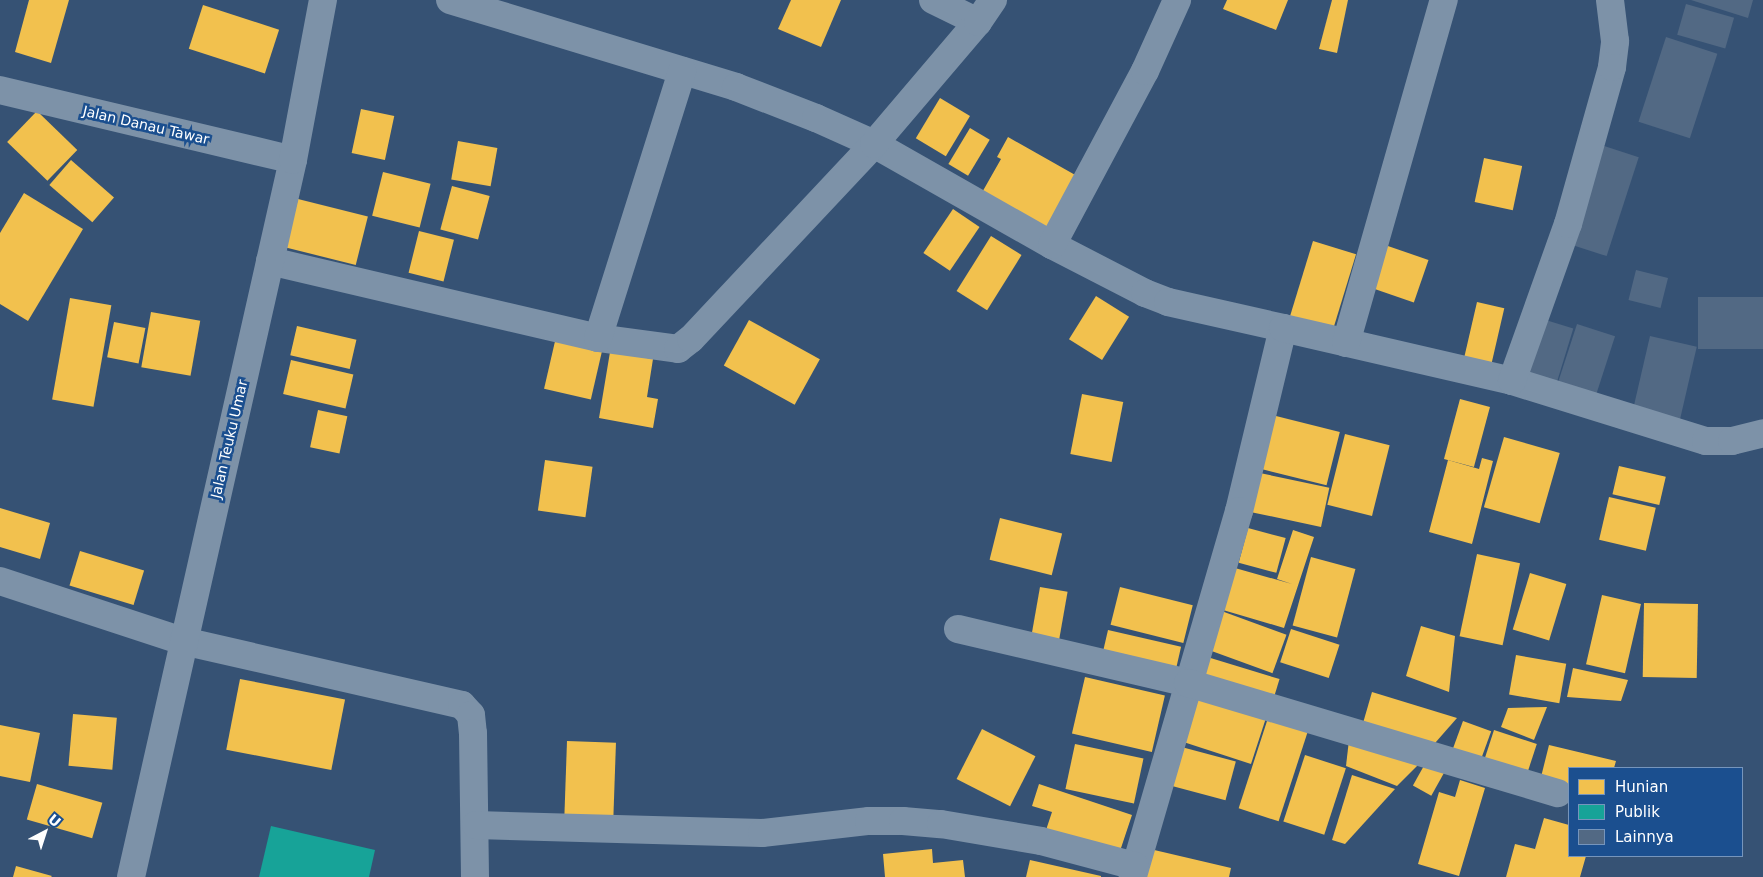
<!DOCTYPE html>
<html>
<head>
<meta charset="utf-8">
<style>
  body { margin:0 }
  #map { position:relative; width:1763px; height:877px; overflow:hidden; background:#365274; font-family:"DejaVu Sans",sans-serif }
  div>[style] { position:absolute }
  .homes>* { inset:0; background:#f2c14e; transform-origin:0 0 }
  .public>* { inset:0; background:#17a398 }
  .building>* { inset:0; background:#526984; transform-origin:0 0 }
  .minor>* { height:28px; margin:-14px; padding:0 14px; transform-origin:14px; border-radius:14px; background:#7d92a8 }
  span { translate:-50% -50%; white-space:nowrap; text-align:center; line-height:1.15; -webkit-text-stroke:5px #1b4f8f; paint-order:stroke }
  .street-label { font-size:14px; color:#fff }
  .legend { position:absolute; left:1568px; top:767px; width:175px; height:90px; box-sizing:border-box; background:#1b4f8f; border:1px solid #7695bc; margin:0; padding:6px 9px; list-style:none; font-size:15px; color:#fff }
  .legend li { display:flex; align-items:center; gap:10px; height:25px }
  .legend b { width:25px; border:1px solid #7695bc }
  .north { position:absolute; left:20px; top:807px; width:50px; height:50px; -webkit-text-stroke:4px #1b4f8f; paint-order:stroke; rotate:40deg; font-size:14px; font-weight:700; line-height:20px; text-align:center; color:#fff }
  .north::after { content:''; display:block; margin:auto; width:18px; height:22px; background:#fff; clip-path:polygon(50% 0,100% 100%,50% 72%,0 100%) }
</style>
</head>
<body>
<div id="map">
  <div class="homes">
    <div style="clip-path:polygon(29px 0,69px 0,51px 63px,15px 52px)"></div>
    <div style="clip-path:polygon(791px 0,841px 0,821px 47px,778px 29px)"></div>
    <div style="clip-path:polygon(1227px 0,1288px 0,1276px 30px,1223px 9px)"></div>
    <div style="clip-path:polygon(1332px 0,1348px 0,1337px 53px,1319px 49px)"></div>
    <div style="left:203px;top:5px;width:80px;height:46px;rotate:18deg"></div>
    <div style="left:940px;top:98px;width:35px;height:47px;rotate:31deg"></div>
    <div style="left:361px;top:109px;width:34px;height:45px;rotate:12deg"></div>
    <div style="left:37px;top:111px;width:56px;height:43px;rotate:44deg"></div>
    <div style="left:970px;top:128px;width:23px;height:42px;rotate:31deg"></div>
    <div style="clip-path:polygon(1008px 137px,1077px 176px,1045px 233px,980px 196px,1001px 159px,997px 157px)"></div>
    <div style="left:458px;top:141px;width:40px;height:39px;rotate:10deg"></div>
    <div style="left:1484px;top:158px;width:39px;height:45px;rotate:12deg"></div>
    <div style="left:71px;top:160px;width:57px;height:33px;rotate:41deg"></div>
    <div style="left:383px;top:172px;width:49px;height:45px;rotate:14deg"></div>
    <div style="left:452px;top:186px;width:39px;height:45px;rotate:15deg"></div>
    <div style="clip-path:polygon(24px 193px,83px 229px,28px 321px,0 304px,0 233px)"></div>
    <div style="left:298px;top:199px;width:72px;height:50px;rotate:14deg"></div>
    <div style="left:953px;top:209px;width:32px;height:53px;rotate:34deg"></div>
    <div style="left:419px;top:231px;width:36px;height:43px;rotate:14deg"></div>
    <div style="left:991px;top:236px;width:36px;height:65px;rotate:32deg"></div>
    <div style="left:1313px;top:241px;width:45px;height:86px;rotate:17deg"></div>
    <div style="left:1385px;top:245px;width:46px;height:45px;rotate:19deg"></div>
    <div style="left:1096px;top:296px;width:39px;height:51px;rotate:32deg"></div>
    <div style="left:70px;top:298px;width:42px;height:103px;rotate:10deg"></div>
    <div style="left:1477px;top:302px;width:28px;height:60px;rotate:13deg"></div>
    <div style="left:151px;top:312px;width:50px;height:56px;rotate:10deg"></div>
    <div style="left:749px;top:320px;width:81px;height:52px;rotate:29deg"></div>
    <div style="left:114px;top:322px;width:32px;height:36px;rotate:11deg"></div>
    <div style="left:297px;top:326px;width:61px;height:30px;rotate:13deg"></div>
    <div style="left:556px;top:337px;width:48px;height:53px;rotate:13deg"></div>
    <div style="clip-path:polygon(610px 352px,653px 359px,647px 397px,658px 399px,653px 428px,599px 418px)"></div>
    <div style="left:291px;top:360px;width:64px;height:35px;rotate:13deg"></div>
    <div style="left:1082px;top:394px;width:42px;height:61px;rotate:11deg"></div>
    <div style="left:1460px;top:399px;width:31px;height:62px;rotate:15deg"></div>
    <div style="left:318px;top:410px;width:30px;height:38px;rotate:12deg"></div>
    <div style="left:1268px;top:414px;width:74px;height:55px;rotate:14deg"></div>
    <div style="left:1345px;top:434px;width:46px;height:73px;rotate:14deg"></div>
    <div style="left:1504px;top:437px;width:58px;height:73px;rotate:16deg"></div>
    <div style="clip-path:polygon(1482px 458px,1493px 461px,1472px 544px,1429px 532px,1448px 460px,1479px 469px)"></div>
    <div style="left:545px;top:460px;width:48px;height:51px;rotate:8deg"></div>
    <div style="left:1619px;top:466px;width:48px;height:29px;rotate:13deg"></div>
    <div style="left:1255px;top:472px;width:76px;height:40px;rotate:12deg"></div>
    <div style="left:1609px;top:497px;width:48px;height:44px;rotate:13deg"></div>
    <div style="clip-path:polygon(0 508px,50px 523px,40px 559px,0 547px)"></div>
    <div style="left:1000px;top:518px;width:64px;height:43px;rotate:14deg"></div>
    <div style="left:1248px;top:528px;width:39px;height:36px;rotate:15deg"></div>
    <div style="clip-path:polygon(1293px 530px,1314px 537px,1284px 628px,1223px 610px,1235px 568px,1292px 584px,1277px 579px)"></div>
    <div style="left:80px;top:551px;width:67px;height:36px;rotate:17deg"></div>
    <div style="left:1477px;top:554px;width:44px;height:84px;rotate:12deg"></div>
    <div style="left:1311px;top:557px;width:46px;height:71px;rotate:15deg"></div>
    <div style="left:1530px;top:573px;width:38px;height:59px;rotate:17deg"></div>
    <div style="left:1040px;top:587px;width:28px;height:52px;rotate:10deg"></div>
    <div style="left:1120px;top:587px;width:75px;height:39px;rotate:14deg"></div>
    <div style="left:1602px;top:595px;width:40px;height:71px;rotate:13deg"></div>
    <div style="left:1644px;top:603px;width:54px;height:74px;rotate:1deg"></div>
    <div style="left:1216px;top:609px;width:75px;height:41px;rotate:20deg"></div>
    <div style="clip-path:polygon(1421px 626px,1455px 636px,1449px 692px,1406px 676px)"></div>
    <div style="left:1291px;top:629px;width:51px;height:35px;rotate:18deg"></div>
    <div style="left:1108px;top:630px;width:75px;height:27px;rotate:13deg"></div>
    <div style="left:1516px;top:655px;width:51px;height:40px;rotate:10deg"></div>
    <div style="left:1204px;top:656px;width:79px;height:28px;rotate:17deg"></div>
    <div style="clip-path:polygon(1573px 668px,1628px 680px,1621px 701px,1567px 697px)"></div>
    <div style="left:1085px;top:677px;width:82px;height:58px;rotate:13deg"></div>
    <div style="left:240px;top:679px;width:107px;height:72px;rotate:11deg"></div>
    <div style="clip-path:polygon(1372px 692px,1457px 718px,1428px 751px,1361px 730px)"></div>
    <div style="left:1191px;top:693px;width:79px;height:49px;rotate:18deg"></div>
    <div style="clip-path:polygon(1547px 707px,1534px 740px,1501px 727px,1508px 708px)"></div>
    <div style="left:73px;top:714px;width:44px;height:52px;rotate:5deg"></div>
    <div style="left:1268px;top:718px;width:42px;height:95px;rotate:18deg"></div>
    <div style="left:1463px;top:721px;width:30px;height:36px;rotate:20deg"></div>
    <div style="clip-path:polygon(0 725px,40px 733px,30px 782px,0 776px)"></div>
    <div style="left:982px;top:729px;width:60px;height:56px;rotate:27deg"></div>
    <div style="left:1494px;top:730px;width:45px;height:39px;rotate:18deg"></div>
    <div style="clip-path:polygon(1349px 740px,1420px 763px,1397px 786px,1346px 766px)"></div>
    <div style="left:567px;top:741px;width:49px;height:75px;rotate:2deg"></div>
    <div style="left:1075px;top:744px;width:70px;height:46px;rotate:12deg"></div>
    <div style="left:1174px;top:745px;width:64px;height:40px;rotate:15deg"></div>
    <div style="clip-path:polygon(1549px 745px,1616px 761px,1614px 768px,1569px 768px,1569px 793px,1539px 785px)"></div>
    <div style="left:1305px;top:755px;width:43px;height:70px;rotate:18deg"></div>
    <div style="left:1426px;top:762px;width:21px;height:27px;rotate:29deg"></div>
    <div style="clip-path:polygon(1352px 775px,1395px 789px,1345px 844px,1332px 840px)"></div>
    <div style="clip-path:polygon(1460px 780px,1485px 788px,1459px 876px,1418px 864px,1439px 792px,1455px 797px)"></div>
    <div style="left:37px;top:784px;width:68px;height:37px;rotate:16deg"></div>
    <div style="clip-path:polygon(1039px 784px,1132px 815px,1119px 854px,1046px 830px,1052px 812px,1032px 806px)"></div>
    <div style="clip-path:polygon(1544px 818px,1569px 825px,1569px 856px,1586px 856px,1580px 877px,1506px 877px,1515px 844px,1535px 849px)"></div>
    <div style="clip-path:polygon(932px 849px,933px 863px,963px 860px,965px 877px,885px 877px,883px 854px)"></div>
    <div style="clip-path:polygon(1150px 849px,1231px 868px,1229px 877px,1144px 877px)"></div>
    <div style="clip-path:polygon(1030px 860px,1101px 876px,1101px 877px,1026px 877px)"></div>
    <div style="clip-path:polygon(16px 866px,52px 876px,51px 877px,13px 877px)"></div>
  </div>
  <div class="public">
    <div style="clip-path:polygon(271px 826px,375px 850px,369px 877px,259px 877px)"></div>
  </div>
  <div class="building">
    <div style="clip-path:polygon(1691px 0,1753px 0,1748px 18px)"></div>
    <div style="left:1686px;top:4px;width:50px;height:32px;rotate:16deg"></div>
    <div style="left:1666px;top:37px;width:54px;height:89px;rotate:18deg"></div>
    <div style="left:1595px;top:143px;width:46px;height:104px;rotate:18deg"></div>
    <div style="left:1636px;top:270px;width:33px;height:31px;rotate:14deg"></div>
    <div style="left:1763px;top:297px;width:52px;height:65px;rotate:90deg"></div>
    <div style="left:1536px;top:317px;width:39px;height:63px;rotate:17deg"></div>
    <div style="left:1577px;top:324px;width:40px;height:66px;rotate:18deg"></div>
    <div style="left:1650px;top:336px;width:48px;height:81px;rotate:13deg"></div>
  </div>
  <div class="minor">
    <div style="left:450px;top:0;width:299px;rotate:16.9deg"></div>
    <div style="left:736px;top:87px;width:86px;rotate:21.2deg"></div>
    <div style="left:816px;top:118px;width:64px;rotate:24.1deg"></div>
    <div style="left:874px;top:144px;width:205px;rotate:29.6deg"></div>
    <div style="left:1052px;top:245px;width:105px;rotate:27.3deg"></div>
    <div style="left:1145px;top:293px;width:25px;rotate:21deg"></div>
    <div style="left:1168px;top:302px;width:118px;rotate:12.7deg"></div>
    <div style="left:1283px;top:328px;width:188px;rotate:103.5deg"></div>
    <div style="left:1239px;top:511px;width:381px;rotate:106.2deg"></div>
    <div style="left:933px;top:0;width:50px;rotate:26.1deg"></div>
    <div style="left:0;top:90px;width:301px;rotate:13.4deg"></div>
    <div style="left:1052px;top:245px;width:197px;rotate:-61.9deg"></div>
    <div style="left:1145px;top:71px;width:78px;rotate:-65.7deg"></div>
    <div style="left:270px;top:261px;width:337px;rotate:13.2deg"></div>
    <div style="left:598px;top:338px;width:81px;rotate:7.8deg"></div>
    <div style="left:678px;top:349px;width:16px;rotate:-38deg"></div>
    <div style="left:691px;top:339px;width:267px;rotate:-46.8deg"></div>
    <div style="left:874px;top:144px;width:160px;rotate:-49.6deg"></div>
    <div style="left:978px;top:22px;width:27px;rotate:-56deg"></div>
    <div style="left:1283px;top:328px;width:235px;rotate:13deg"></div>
    <div style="left:1512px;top:381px;width:203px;rotate:17.2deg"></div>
    <div style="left:1706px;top:441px;width:26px"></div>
    <div style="left:1732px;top:441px;width:32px;rotate:-14deg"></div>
    <div style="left:598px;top:338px;width:280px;rotate:-72.5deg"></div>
    <div style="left:1346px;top:343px;width:357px;rotate:-74.1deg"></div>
    <div style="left:1512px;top:381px;width:167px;rotate:-70.4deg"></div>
    <div style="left:1568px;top:224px;width:163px;rotate:-74.3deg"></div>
    <div style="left:1612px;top:67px;width:26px;rotate:-83deg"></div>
    <div style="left:1615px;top:41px;width:41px;rotate:-97deg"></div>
    <div style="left:0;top:581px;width:193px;rotate:18.2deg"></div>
    <div style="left:183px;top:641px;width:286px;rotate:12.9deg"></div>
    <div style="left:462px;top:705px;width:13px;rotate:48deg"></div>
    <div style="left:471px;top:715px;width:18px;rotate:84deg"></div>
    <div style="left:473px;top:733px;width:144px;rotate:89.2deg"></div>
    <div style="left:958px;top:629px;width:236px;rotate:13.2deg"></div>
    <div style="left:1188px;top:683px;width:386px;rotate:16.6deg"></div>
    <div style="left:476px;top:825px;width:286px;rotate:1.6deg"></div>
    <div style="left:762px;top:833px;width:108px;rotate:-6.4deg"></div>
    <div style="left:869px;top:821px;width:34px"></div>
    <div style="left:903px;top:821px;width:38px;rotate:5deg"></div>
    <div style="left:941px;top:824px;width:101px;rotate:9.6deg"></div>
    <div style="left:1041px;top:841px;width:97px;rotate:14.9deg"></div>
    <div style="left:131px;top:877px;width:735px;rotate:-77.27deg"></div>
    <div style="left:293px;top:160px;width:163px;rotate:-79.4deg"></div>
  </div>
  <div class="street-label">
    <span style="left:146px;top:125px;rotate:13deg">Jalan Danau Tawar</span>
    <span style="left:229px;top:439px;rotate:-77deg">Jalan Teuku Umar</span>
  </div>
  <ul class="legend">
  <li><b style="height:14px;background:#f2c14e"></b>Hunian</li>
  <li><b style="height:14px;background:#17a398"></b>Publik</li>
  <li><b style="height:14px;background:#526984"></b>Lainnya</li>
  </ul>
  <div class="north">U</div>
</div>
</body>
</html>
